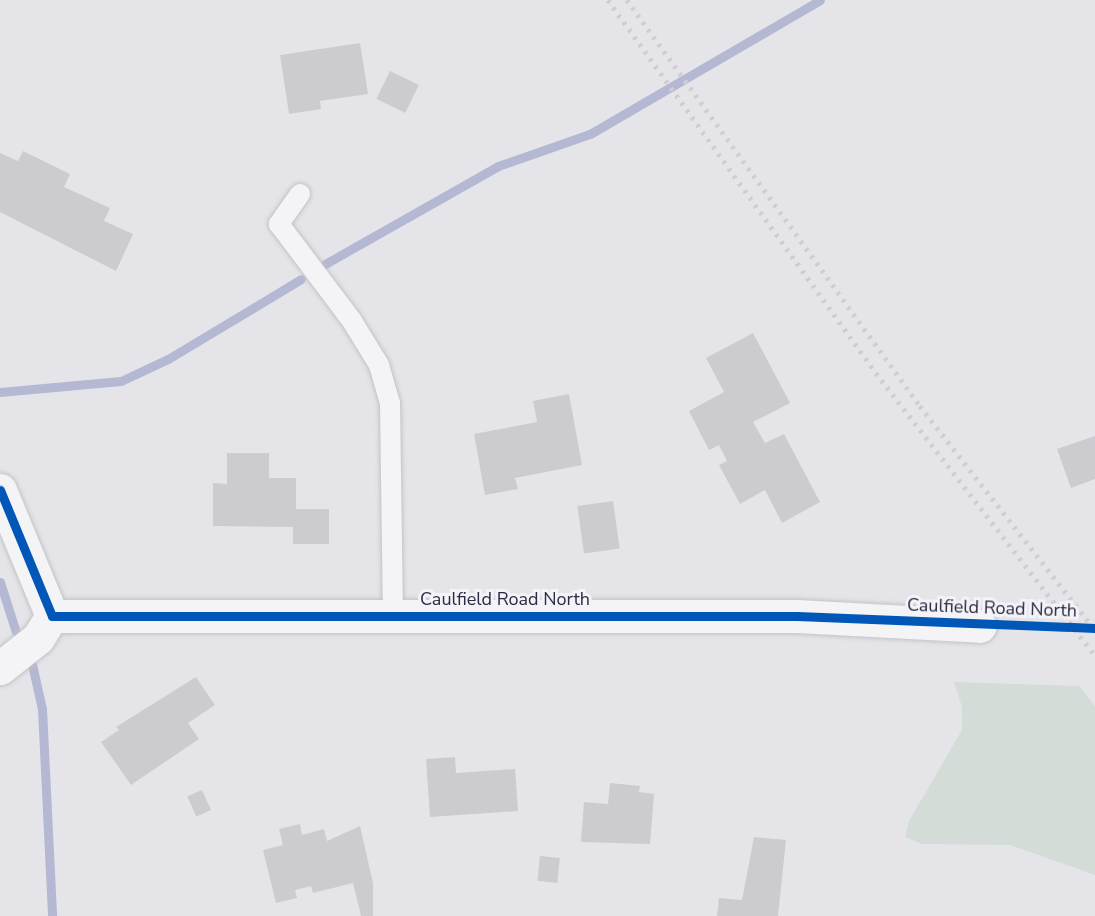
<!DOCTYPE html>
<html>
<head>
<meta charset="utf-8">
<style>
  body { margin:0 }
  #map { position:relative; width:1095px; height:916px; overflow:hidden; background:#e5e5e9; font-family:"Nunito Sans",sans-serif }
  div>[style] { position:absolute }
  .green>* { inset:0; background:#d3dcd6 }
  .stream>* { height:9px; margin:-4.5px; padding:0 4.5px; transform-origin:4.5px; border-radius:4.5px; background:#b4b8d3 }
  .building>* { inset:0; background:#cbcbd0; transform-origin:0 0 }
  .roads { filter:drop-shadow(0 0 2px #c3c3c7) drop-shadow(0 0 2px #c3c3c7) }
  .lane>* { height:20px; margin:-10px; padding:0 10px; transform-origin:10px; border-radius:10px; background:#f4f4f6 }
  .street>* { height:33px; margin:-16.5px; padding:0 16.5px; transform-origin:16.5px; border-radius:16.5px; background:#f4f4f6 }
  .rail>* { height:4.5px; margin-top:-2.25px; transform-origin:0; background:repeating-linear-gradient(90deg,#ceced1 0 3px,transparent 0 9px) }
  .cycleway>* { height:9px; margin:-4.5px; padding:0 4.5px; transform-origin:4.5px; border-radius:4.5px; background:#0057b8 }
  span { translate:-50% -50%; white-space:nowrap; text-align:center; line-height:1.15; -webkit-text-stroke:6px #f3f3f8; paint-order:stroke }
  .street-label { font-size:18px; color:#2b2b43 }
</style>
</head>
<body>
<div id="map">
  <div class="green">
    <div style="clip-path:polygon(954px 682px,1079px 686px,1095px 706px,1095px 875px,1010px 845px,922px 844px,905px 837px,909px 821px,962px 730px,962px 707px)"></div>
  </div>
  <div class="stream">
    <div style="left:325px;top:264px;width:199px;rotate:-29.5deg"></div>
    <div style="left:498px;top:166px;width:97px;rotate:-19.2deg"></div>
    <div style="left:590px;top:134px;width:266px;rotate:-30.2deg"></div>
    <div style="left:0;top:392px;width:121px;rotate:-5.2deg"></div>
    <div style="left:121px;top:381px;width:52px;rotate:-25.1deg"></div>
    <div style="left:168px;top:359px;width:155px;rotate:-31deg"></div>
    <div style="left:0;top:582px;width:52px;rotate:72.3deg"></div>
    <div style="left:31px;top:660px;width:50px;rotate:77.3deg"></div>
    <div style="left:42px;top:709px;width:207px;rotate:87.2deg"></div>
  </div>
  <div class="building">
    <div style="clip-path:polygon(360px 43px,368px 94px,320px 101px,321px 109px,289px 114px,280px 55px)"></div>
    <div style="left:390px;top:71px;width:32px;height:31px;rotate:26deg"></div>
    <div style="clip-path:polygon(23px 151px,70px 174px,64px 187px,110px 208px,104px 221px,133px 234px,116px 271px,0 212px,0 153px,18px 161px)"></div>
    <div style="clip-path:polygon(753px 333px,790px 403px,753px 422px,765px 443px,784px 434px,820px 502px,782px 523px,765px 490px,740px 504px,719px 465px,727px 461px,719px 445px,709px 450px,689px 411px,724px 392px,706px 358px)"></div>
    <div style="clip-path:polygon(569px 394px,582px 465px,515px 478px,518px 489px,485px 495px,474px 434px,537px 422px,533px 401px)"></div>
    <div style="clip-path:polygon(1095px 436px,1095px 479px,1071px 488px,1057px 449px)"></div>
    <div style="clip-path:polygon(227px 453px,269px 453px,269px 478px,296px 478px,296px 509px,329px 509px,329px 544px,293px 544px,293px 527px,213px 526px,213px 483px,227px 484px)"></div>
    <div style="left:613px;top:501px;width:48px;height:36px;rotate:82deg"></div>
    <div style="clip-path:polygon(196px 677px,215px 705px,188px 723px,199px 739px,131px 785px,101px 742px,119px 730px,116px 727px)"></div>
    <div style="clip-path:polygon(455px 757px,456px 773px,515px 769px,518px 811px,430px 817px,426px 759px)"></div>
    <div style="clip-path:polygon(610px 783px,640px 786px,639px 792px,654px 794px,650px 844px,581px 842px,584px 802px,608px 804px)"></div>
    <div style="left:202px;top:790px;width:22px;height:16px;rotate:66deg"></div>
    <div style="clip-path:polygon(300px 824px,302px 835px,324px 829px,327px 841px,360px 826px,373px 883px,373px 916px,361px 916px,353px 883px,313px 893px,311px 886px,295px 890px,297px 898px,276px 903px,263px 850px,283px 845px,279px 829px)"></div>
    <div style="clip-path:polygon(754px 837px,786px 840px,778px 916px,717px 916px,719px 898px,742px 900px)"></div>
    <div style="left:540px;top:856px;width:20px;height:25px;rotate:6deg"></div>
  </div>
  <div class="roads">
    <div class="lane">
      <div style="left:300px;top:194px;width:37px;rotate:125deg"></div>
      <div style="left:279px;top:224px;width:121px;rotate:53deg"></div>
      <div style="left:352px;top:321px;width:52px;rotate:58.5deg"></div>
      <div style="left:379px;top:365px;width:40px;rotate:74deg"></div>
      <div style="left:390px;top:403px;width:213px;rotate:89.2deg"></div>
    </div>
    <div class="street">
      <div style="left:0;top:490px;width:136px;rotate:67.6deg"></div>
      <div style="left:52px;top:616px;width:745px"></div>
      <div style="left:797px;top:616px;width:183px;rotate:3.1deg"></div>
      <div style="left:0;top:668px;width:48px;rotate:-38.3deg"></div>
      <div style="left:38px;top:638px;width:26px;rotate:-58deg"></div>
    </div>
  </div>
  <div class="rail">
    <div style="left:608px;top:0;width:459px;rotate:54.3deg"></div>
    <div style="left:876px;top:373px;width:357px;rotate:52.2deg"></div>
    <div style="left:627px;top:0;width:501px;rotate:54.18deg"></div>
    <div style="left:920px;top:406px;width:284px;rotate:52deg"></div>
  </div>
  <div class="cycleway">
    <div style="left:0;top:490px;width:136px;rotate:67.6deg"></div>
    <div style="left:52px;top:616px;width:745px"></div>
    <div style="left:797px;top:616px;width:298px;rotate:2.3deg"></div>
  </div>
  <div class="street-label">
    <span style="left:505px;top:599px">Caulfield Road North</span>
    <span style="left:992px;top:608px;rotate:2deg">Caulfield Road North</span>
  </div>
</div>
</body>
</html>
